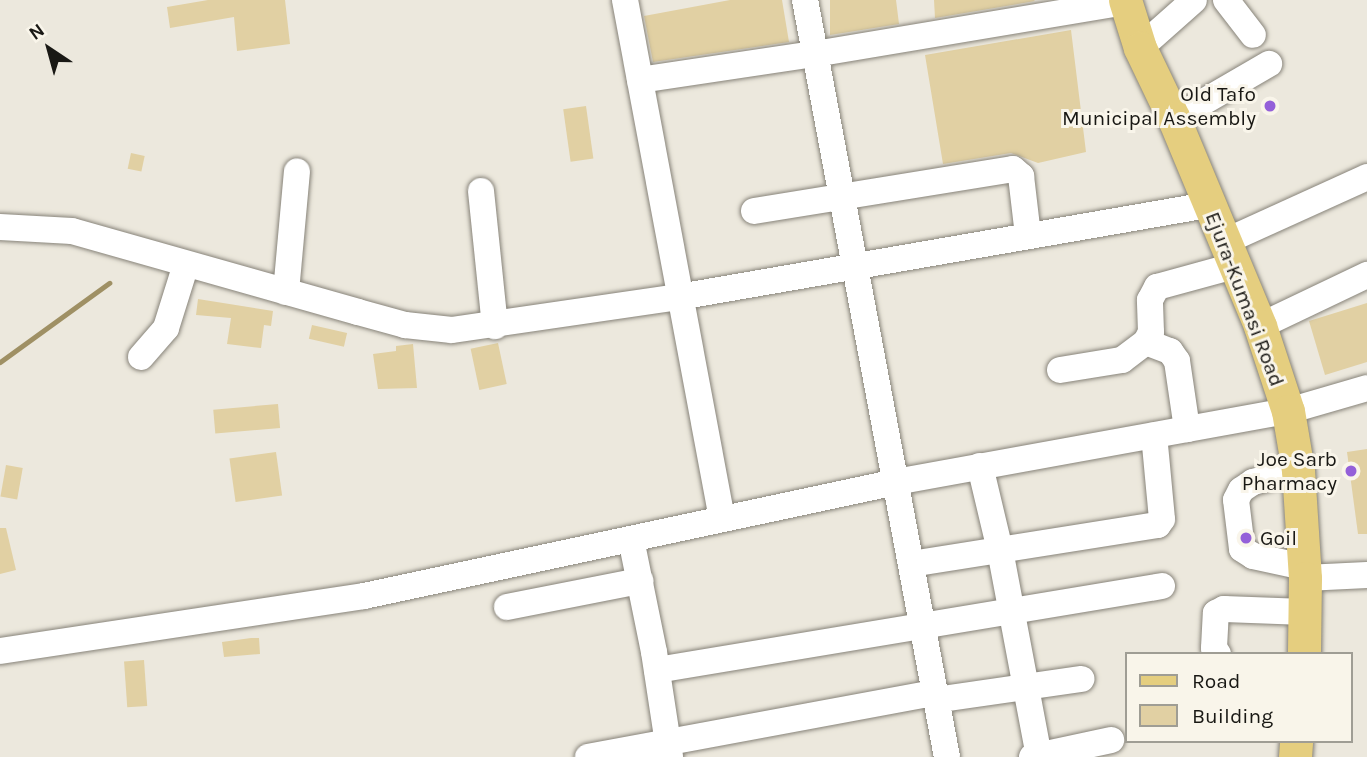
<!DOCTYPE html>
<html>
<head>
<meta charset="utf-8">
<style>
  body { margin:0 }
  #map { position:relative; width:1367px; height:757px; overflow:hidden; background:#ece8dd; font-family:Karla,sans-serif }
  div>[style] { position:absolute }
  .stream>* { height:5px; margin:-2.5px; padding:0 2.5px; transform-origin:2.5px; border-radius:2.5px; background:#9f9064 }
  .building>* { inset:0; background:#e1d0a3; transform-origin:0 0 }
  .roads { filter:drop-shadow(0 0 2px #878379) drop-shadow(0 0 2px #878379) }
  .minor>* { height:26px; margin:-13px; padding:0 13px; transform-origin:13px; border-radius:13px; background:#fff }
  .major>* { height:33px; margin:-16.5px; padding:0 16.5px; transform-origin:16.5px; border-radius:16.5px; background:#e5ce7f }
  .dots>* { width:19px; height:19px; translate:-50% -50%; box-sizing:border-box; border:4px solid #f9f5ea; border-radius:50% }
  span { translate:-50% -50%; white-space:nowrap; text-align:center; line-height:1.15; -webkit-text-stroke:6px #f9f5ea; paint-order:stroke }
  .poi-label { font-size:21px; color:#191814 }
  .right { translate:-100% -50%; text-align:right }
  .left { translate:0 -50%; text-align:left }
  .street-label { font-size:21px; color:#191814 }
  .legend { position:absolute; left:1125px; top:652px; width:228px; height:91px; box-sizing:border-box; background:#f9f5ea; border:2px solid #9f9d94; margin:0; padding:9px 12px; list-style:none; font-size:21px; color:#191814 }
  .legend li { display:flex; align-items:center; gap:14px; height:35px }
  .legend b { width:35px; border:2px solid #9f9d94 }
  .north { position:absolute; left:14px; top:14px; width:70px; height:70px; -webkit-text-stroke:5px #f9f5ea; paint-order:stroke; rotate:324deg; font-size:19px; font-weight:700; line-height:28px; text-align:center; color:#191814 }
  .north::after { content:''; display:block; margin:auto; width:24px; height:32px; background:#191814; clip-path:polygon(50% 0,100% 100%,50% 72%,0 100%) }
</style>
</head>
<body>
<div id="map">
  <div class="stream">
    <div style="left:0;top:362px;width:135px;rotate:-35.9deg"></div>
  </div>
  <div class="building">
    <div style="clip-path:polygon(208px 0,285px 0,290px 44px,237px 51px,234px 17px,170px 28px,167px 7px)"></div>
    <div style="clip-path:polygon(730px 0,782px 0,789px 42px,653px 62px,644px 16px)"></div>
    <div style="clip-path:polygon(830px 0,896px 0,899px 24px,830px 35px)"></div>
    <div style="clip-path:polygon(934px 0,1034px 0,1035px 1px,935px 18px)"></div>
    <div style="clip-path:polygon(1071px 30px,1086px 152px,1038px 163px,1011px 153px,943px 164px,925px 55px)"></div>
    <div style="left:586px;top:106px;width:53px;height:23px;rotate:82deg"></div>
    <div style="left:131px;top:153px;width:14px;height:16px;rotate:12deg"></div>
    <div style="clip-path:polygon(198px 299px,273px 311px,271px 326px,264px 325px,261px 348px,227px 344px,231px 318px,196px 315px)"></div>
    <div style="clip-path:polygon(1367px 303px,1367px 362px,1325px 375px,1309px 321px)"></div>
    <div style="left:312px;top:325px;width:36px;height:14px;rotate:13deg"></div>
    <div style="left:498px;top:343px;width:42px;height:28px;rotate:78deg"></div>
    <div style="clip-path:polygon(413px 344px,417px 388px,378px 389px,373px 354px,396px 351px,396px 346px)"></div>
    <div style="left:278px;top:404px;width:24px;height:65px;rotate:85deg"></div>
    <div style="clip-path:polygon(1367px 449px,1367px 534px,1358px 534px,1347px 452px)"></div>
    <div style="left:276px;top:452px;width:44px;height:47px;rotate:82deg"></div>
    <div style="left:6px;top:465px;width:17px;height:32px;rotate:10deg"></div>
    <div style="clip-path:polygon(0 528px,6px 528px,16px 570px,0 574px)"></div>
    <div style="clip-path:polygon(251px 638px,259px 638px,260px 654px,224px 657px,222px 642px)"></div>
    <div style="left:144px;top:660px;width:46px;height:20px;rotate:86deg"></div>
  </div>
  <div class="roads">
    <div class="minor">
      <div style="left:625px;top:0;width:528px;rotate:79.41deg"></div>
      <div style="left:805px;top:0;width:770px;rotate:79.38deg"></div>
      <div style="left:1226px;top:0;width:44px;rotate:52.4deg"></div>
      <div style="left:1140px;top:48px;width:72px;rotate:-41.6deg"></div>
      <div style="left:640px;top:80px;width:177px;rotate:-8.5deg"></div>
      <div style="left:815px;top:54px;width:315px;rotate:-9.5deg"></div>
      <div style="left:1174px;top:119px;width:110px;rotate:-30.1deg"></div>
      <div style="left:481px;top:191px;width:136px;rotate:84.1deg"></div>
      <div style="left:754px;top:211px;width:262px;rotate:-9.2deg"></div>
      <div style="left:1013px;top:169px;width:11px;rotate:41deg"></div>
      <div style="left:1021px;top:176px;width:60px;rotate:83.3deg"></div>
      <div style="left:0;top:227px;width:72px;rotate:3.2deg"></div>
      <div style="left:72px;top:231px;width:297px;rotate:15.8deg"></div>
      <div style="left:358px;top:312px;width:49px;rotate:15.5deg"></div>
      <div style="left:405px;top:325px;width:47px;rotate:6.1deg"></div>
      <div style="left:452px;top:330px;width:229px;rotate:-8.3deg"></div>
      <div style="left:679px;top:297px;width:537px;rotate:-9.87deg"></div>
      <div style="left:1224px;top:242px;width:157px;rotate:-24.4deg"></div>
      <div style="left:286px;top:292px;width:121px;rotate:-84.8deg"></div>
      <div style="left:1260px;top:326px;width:119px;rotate:-25.5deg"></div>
      <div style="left:1146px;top:342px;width:26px;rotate:21deg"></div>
      <div style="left:1170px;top:351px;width:12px;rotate:55deg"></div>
      <div style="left:1177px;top:361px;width:69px;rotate:81.6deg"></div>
      <div style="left:141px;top:357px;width:38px;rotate:-49deg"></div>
      <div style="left:166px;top:328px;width:67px;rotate:-72.6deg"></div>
      <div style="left:1060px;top:370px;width:63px;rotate:-9.2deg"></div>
      <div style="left:1122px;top:360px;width:30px;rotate:-37deg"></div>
      <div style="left:1146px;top:342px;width:11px;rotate:-63deg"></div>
      <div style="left:1151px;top:332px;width:32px;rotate:-92deg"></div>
      <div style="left:1150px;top:300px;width:15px;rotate:-62deg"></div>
      <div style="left:1157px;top:287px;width:80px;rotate:-15.3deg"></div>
      <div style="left:980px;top:466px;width:86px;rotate:76.6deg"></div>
      <div style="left:1000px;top:550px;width:211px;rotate:79.3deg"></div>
      <div style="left:1298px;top:470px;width:47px;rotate:165.1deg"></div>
      <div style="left:1253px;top:482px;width:14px;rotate:146deg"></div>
      <div style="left:1241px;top:490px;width:11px;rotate:117deg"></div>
      <div style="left:1236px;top:500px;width:49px;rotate:83deg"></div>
      <div style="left:1242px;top:549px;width:13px;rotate:32deg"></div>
      <div style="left:1253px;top:556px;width:52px;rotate:12.2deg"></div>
      <div style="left:631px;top:539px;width:115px;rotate:78.5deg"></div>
      <div style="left:654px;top:652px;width:106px;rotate:81.3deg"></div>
      <div style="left:911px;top:564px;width:250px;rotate:-9deg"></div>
      <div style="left:1158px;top:525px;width:7px;rotate:-56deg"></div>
      <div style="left:1162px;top:519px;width:84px;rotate:-95.4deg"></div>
      <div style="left:1305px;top:578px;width:62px;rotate:-2.8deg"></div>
      <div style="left:507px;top:607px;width:136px;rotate:-11.1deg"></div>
      <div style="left:0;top:651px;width:368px;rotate:-8.6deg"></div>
      <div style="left:364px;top:596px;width:544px;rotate:-12.09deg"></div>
      <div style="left:896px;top:482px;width:398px;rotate:-10.3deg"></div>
      <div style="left:1288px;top:411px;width:82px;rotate:-16.2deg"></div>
      <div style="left:1218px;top:654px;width:7px;rotate:-124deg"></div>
      <div style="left:1214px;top:648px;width:35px;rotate:-87deg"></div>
      <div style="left:1216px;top:613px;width:9px;rotate:-27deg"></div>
      <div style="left:1224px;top:609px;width:81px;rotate:2.1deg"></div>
      <div style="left:657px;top:670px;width:512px;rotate:-9.44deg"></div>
      <div style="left:935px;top:700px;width:148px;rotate:-8.2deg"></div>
      <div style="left:588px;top:757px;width:352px;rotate:-10.5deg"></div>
      <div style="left:1032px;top:757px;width:81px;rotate:-12.1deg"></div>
    </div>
    <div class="major">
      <div style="left:1125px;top:0;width:50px;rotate:72.6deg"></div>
      <div style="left:1140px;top:48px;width:79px;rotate:64.4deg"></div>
      <div style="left:1174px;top:119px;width:224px;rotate:67.4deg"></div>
      <div style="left:1260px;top:326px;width:89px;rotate:71.8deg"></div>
      <div style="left:1288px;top:411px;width:60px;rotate:80.4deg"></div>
      <div style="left:1298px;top:470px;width:108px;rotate:86.3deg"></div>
      <div style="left:1305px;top:578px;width:76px;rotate:90.8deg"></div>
      <div style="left:1295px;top:757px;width:16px;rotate:-86deg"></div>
    </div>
  </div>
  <div class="dots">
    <div style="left:1270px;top:106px;background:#9460d9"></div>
    <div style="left:1351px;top:471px;background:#9460d9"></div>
    <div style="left:1246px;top:538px;background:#9460d9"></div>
  </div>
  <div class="poi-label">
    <span class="right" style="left:1256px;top:106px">Old Tafo<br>Municipal Assembly</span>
    <span class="right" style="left:1337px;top:471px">Joe Sarb<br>Pharmacy</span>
    <span class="left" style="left:1260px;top:538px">Goil</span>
  </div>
  <div class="street-label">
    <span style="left:1245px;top:299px;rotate:69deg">Ejura-Kumasi Road</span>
  </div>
  <ul class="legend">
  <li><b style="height:9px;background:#e5ce7f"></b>Road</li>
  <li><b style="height:19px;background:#e1d0a3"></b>Building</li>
  </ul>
  <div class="north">N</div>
</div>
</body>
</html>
